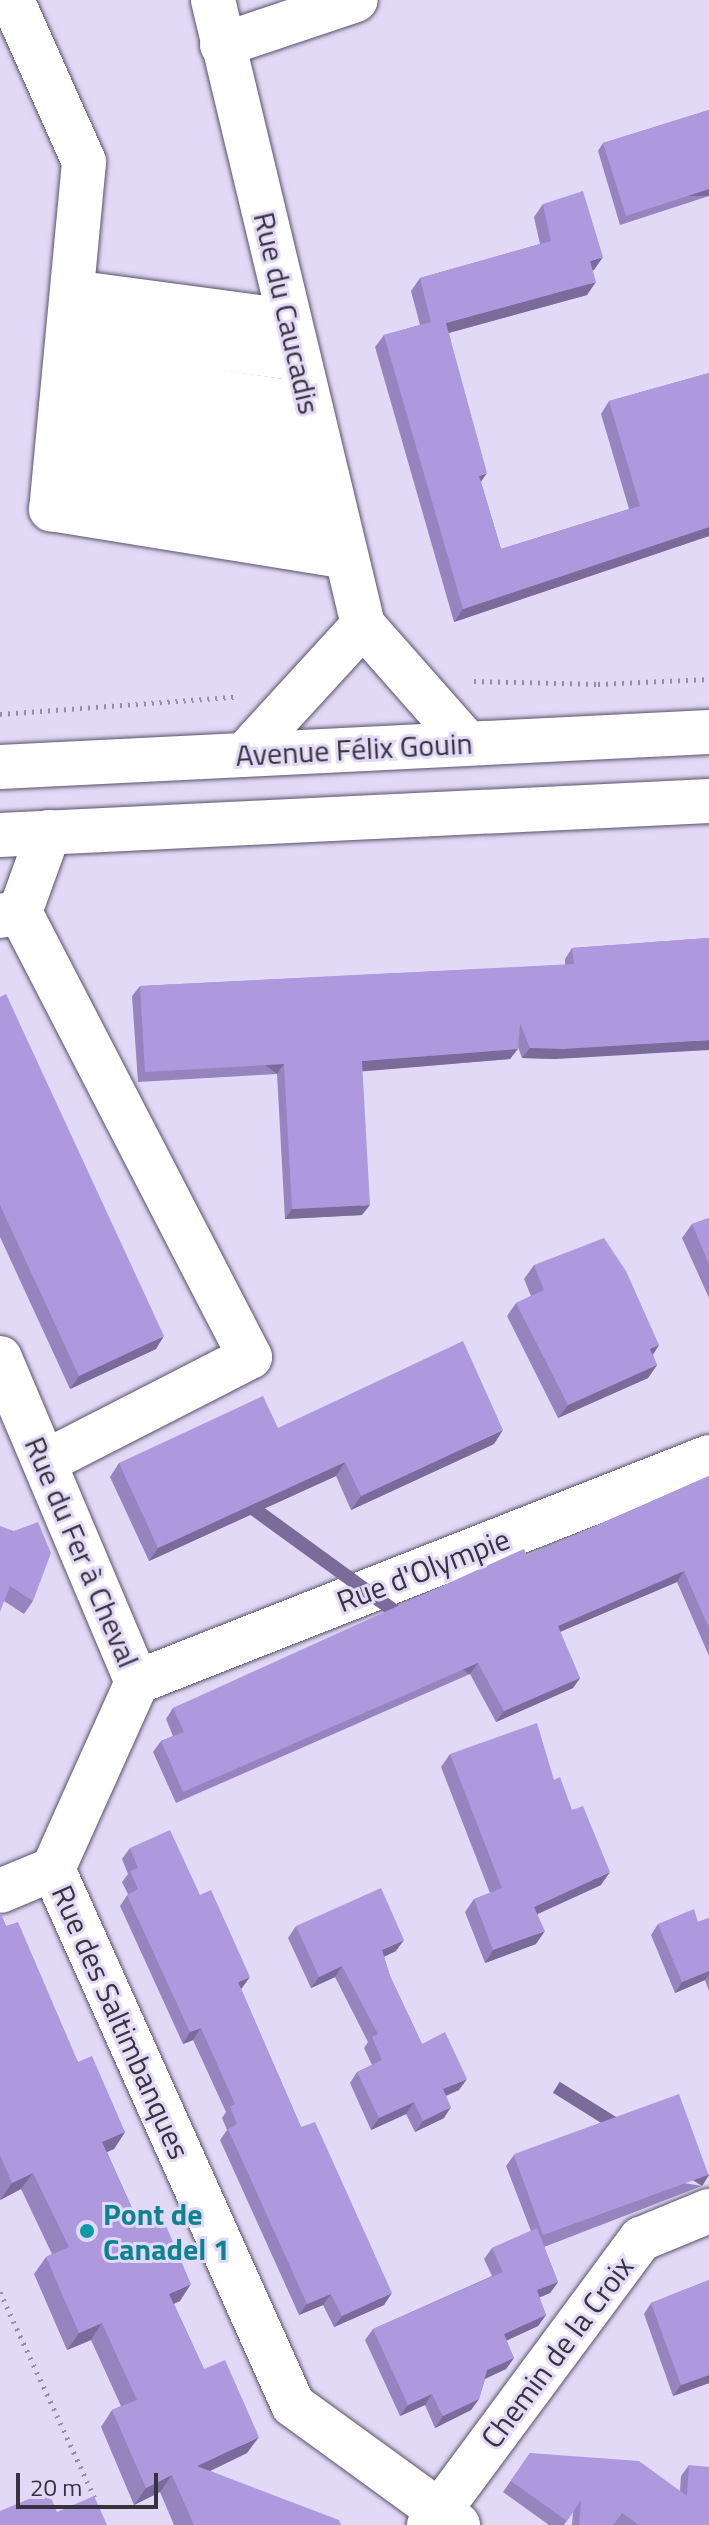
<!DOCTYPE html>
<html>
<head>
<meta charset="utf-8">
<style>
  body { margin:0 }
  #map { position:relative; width:709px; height:2525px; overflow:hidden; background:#e1d9f6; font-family:"Titillium Web",sans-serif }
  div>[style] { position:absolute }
  .path>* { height:5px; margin-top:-2.5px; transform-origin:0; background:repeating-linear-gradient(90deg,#958fa4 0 2px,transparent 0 8px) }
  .roads { filter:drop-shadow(0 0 2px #59526a) drop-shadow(0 0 2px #59526a) }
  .minor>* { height:44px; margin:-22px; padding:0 22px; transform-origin:22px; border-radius:22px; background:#fff }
  .major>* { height:44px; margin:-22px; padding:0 22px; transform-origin:22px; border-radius:22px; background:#fff }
  .wall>* { inset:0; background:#9684bf }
  .shaded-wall>* { inset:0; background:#7a6b9b; transform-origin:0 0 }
  .building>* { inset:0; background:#af99de; transform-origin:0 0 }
  .dots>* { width:22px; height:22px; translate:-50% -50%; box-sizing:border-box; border:4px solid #e1d9f6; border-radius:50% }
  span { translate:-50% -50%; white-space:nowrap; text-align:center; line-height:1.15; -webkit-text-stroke:6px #e1d9f6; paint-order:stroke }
  .street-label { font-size:30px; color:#36333e }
  .culture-label { font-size:30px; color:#0d838f; font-weight:700 }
  .left { translate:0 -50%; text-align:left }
  .scale { position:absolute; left:16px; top:2473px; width:142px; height:36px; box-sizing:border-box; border:4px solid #36333e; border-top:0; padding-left:10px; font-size:24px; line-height:28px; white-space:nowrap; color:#36333e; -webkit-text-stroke:6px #e1d9f6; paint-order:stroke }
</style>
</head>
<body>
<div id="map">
  <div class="path">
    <div style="left:474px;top:681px;width:124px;rotate:1.4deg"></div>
    <div style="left:598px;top:684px;width:111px;rotate:-2.6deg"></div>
    <div style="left:0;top:714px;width:235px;rotate:-4.2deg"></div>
    <div style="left:0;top:2292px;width:228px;rotate:65.3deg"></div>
  </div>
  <div class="roads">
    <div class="minor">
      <div style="left:12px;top:0;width:177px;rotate:66deg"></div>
      <div style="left:84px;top:162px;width:349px;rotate:95.4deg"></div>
      <div style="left:51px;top:509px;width:299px;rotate:9.2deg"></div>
      <div style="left:213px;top:0;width:643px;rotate:76.5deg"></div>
      <div style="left:363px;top:625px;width:157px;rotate:48.6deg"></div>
      <div style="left:222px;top:45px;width:141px;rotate:-18.6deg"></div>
      <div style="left:72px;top:292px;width:219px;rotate:7.6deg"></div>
      <div style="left:69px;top:327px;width:232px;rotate:7.9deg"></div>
      <div style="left:65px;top:369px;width:247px;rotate:8.4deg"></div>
      <div style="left:61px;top:407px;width:259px;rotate:7.8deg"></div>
      <div style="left:58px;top:440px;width:272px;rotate:8deg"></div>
      <div style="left:55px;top:476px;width:285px;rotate:8.7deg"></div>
      <div style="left:245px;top:754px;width:175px;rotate:-47.5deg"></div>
      <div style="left:20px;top:912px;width:85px;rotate:-70.1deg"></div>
      <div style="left:0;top:916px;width:20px;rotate:-11deg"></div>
      <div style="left:20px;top:912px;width:501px;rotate:62.67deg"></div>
      <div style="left:250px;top:1357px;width:230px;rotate:152.9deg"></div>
      <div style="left:0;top:1358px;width:352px;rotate:67.1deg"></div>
      <div style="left:137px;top:1682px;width:205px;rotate:114.2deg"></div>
      <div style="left:53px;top:1869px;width:57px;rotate:157.5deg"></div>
      <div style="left:137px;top:1682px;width:615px;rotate:-21.47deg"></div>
      <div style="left:53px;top:1869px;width:587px;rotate:65.88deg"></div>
      <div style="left:293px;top:2405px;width:204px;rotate:36deg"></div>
      <div style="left:429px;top:2525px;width:356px;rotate:-53.5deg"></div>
      <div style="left:641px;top:2239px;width:74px;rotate:-22.4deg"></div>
    </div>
    <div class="major">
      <div style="left:0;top:767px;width:710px;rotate:-2.83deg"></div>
      <div style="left:0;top:835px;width:710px;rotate:-2.75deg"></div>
    </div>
  </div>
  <div class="wall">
    <div style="clip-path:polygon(709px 110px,709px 196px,620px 225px,598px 151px,603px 143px)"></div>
    <div style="clip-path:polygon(543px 204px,594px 270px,592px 270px,587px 295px,449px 333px,481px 482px,501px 549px,629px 509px,601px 414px,609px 401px,709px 373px,709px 536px,454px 622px,375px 347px,384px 335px,420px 325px,411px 291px,420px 278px,540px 244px,534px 217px)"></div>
    <div style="clip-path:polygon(709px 938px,556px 1059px,522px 1058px,518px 1047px,510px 1059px,362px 1071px,362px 1215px,285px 1219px,277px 1074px,138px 1082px,132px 996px,140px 986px,565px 965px,565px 959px,572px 948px)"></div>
    <div style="clip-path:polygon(0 997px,156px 1349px,70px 1389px,0 1237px)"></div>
    <div style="clip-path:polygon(709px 1218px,709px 1298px,682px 1238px,692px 1224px)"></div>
    <div style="clip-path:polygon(534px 1265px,659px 1345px,653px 1355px,657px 1365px,648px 1378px,558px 1418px,507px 1316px,516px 1303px,531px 1296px,524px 1279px)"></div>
    <div style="clip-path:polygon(278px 1428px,494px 1444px,351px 1510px,336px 1476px,149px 1561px,110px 1477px,119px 1463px)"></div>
    <div style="clip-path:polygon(709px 1476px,709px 1656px,677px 1582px,560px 1632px,580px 1678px,573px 1688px,496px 1722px,470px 1674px,176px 1803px,153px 1752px,161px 1741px,173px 1736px,166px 1719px,173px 1708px,527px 1556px)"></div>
    <div style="clip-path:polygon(0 1526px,33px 1601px,24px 1614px,4px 1601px)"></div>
    <div style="clip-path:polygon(450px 1754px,554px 1780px,601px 1885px,538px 1914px,536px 1944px,485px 1963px,465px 1912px,474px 1899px,490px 1893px,441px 1767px)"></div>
    <div style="clip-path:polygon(130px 1848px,242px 1988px,241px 1989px,301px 2127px,384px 2305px,334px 2327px,323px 2305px,299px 2315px,220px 2140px,227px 2130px,222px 2118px,226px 2112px,193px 2040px,183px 2044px,120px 1906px,128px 1894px,122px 1882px,128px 1874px,122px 1859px)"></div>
    <div style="clip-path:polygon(0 1912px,6px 1926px,78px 2062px,125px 2132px,114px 2149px,107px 2152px,136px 2217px,180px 2301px,174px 2304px,204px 2369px,247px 2453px,210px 2471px,341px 2525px,174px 2525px,160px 2492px,134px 2505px,101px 2427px,112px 2410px,121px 2406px,91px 2340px,67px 2350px,34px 2274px,46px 2257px,52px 2254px,21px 2189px,0 2200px)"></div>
    <div style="clip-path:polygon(709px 1918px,709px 1991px,705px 1980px,675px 1993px,651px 1935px,658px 1924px,698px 1922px)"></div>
    <div style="clip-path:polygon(296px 1926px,396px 1951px,384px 1957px,390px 1976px,422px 2044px,459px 2090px,446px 2096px,444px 2118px,415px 2132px,406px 2114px,371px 2130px,350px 2083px,357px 2072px,372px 2065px,364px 2048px,368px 2042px,335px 1977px,311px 1988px,288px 1938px)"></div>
    <div style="clip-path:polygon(514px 2155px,702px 2186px,544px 2247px,558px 2282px,550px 2293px,539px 2297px,546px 2315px,538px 2326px,506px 2341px,514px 2358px,506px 2369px,485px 2379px,479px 2399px,471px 2410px,435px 2428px,425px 2405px,400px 2416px,365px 2340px,373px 2329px,492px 2276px,484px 2259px,492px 2248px,531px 2231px,506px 2166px)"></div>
    <div style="clip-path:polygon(709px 2280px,709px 2383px,673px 2396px,644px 2314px,651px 2303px)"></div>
    <div style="clip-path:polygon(530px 2453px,680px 2491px,681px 2476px,689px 2465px,709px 2525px,572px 2525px,573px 2512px,564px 2525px,549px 2525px,503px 2492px)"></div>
  </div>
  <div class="shaded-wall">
    <div style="left:709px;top:189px;width:7px;height:87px;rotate:90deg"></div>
    <div style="clip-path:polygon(603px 257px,594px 270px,581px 274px,590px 261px)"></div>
    <div style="clip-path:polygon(596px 282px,587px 295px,437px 336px,446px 323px)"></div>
    <div style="clip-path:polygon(487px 473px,478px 486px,479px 476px)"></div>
    <div style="clip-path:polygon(709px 527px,709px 536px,454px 622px,463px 609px)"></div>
    <div style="clip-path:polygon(709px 1040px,709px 1050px,556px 1059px,522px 1058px,530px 1048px)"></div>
    <div style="clip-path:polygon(518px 1049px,510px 1059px,355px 1072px,362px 1061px)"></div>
    <div style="left:284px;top:1064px;width:12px;height:139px;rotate:125deg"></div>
    <div style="clip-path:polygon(370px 1205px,362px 1215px,285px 1219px,292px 1209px)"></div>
    <div style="clip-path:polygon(164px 1336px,156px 1349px,70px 1389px,79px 1376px)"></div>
    <div style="clip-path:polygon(659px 1345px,650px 1358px,650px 1349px)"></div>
    <div style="clip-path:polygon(657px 1365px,648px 1378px,558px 1418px,568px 1405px)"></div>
    <div style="clip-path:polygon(503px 1430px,494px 1444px,351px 1510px,361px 1496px)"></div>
    <div style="clip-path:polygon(345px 1462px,336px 1476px,149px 1561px,158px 1548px)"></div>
    <div style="clip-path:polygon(684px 1571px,677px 1582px,550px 1636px,558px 1626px)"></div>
    <div style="left:478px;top:1663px;width:14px;height:322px;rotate:126deg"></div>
    <div style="clip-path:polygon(580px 1678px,573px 1688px,496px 1722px,504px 1711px)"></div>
    <div style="clip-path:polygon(610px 1872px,601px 1885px,526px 1919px,534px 1907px)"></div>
    <div style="clip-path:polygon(545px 1931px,536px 1944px,485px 1963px,493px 1950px)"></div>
    <div style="clip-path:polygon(404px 1940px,396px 1951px,374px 1961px,382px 1950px)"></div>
    <div style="clip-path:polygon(342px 1966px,335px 1977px,311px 1988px,319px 1977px)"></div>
    <div style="clip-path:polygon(709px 1971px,709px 1974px,705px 1980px,675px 1993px,682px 1982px)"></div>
    <div style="clip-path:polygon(250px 1977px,242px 1988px,230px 1993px,238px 1982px)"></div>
    <div style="clip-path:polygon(201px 2028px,193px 2040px,183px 2044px,190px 2032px)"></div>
    <div style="clip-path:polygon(467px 2079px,459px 2090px,435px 2100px,443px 2089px)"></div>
    <div style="clip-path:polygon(414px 2102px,406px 2114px,371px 2130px,379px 2118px)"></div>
    <div style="clip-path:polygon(451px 2107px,444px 2118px,415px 2132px,423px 2121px)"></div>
    <div style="clip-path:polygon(125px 2132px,114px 2149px,91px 2159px,102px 2142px)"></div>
    <div style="clip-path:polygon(33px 2173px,21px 2189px,0 2200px,12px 2183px)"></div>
    <div style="left:709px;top:2175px;width:13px;height:176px;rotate:122deg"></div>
    <div style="clip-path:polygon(558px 2282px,550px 2293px,529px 2302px,537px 2290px)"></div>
    <div style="clip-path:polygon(191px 2284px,180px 2301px,157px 2310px,169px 2294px)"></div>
    <div style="clip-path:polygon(392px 2293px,384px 2305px,334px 2327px,342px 2316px)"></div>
    <div style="clip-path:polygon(331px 2294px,323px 2305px,299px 2315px,307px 2304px)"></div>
    <div style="clip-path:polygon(546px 2315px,538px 2326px,496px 2345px,504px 2334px)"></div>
    <div style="clip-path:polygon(102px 2323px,91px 2340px,67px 2350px,79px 2333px)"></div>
    <div style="clip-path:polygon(514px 2358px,506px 2369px,480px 2381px,487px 2370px)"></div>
    <div style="clip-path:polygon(709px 2375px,709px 2383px,673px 2396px,681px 2385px)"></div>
    <div style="clip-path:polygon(432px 2394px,425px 2405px,400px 2416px,408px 2405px)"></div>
    <div style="clip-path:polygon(479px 2399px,471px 2410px,435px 2428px,443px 2416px)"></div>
    <div style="clip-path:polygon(259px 2437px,247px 2453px,185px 2483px,197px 2466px)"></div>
    <div style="clip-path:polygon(172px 2475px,160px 2492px,134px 2505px,146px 2488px)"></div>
  </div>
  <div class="building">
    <div style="clip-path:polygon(709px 110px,709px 189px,626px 216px,603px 143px)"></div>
    <div style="clip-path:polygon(583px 191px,603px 257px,590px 261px,596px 282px,446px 323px,487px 473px,479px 476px,501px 549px,640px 506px,609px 401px,709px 373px,709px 527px,463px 609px,384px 335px,431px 322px,420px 278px,551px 241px,543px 204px)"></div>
    <div style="clip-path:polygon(709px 938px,709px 1040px,563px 1049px,530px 1048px,520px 1023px,518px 1049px,362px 1061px,370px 1205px,292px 1209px,284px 1064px,145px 1072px,140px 986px,574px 964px,572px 948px)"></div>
    <div style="clip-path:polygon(6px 994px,164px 1336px,79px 1376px,0 1205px,0 997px)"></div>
    <div style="clip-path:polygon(709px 1218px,709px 1264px,692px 1224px)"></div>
    <div style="clip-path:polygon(604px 1238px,626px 1271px,659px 1345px,650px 1349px,657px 1365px,568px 1405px,516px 1303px,544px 1290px,534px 1265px)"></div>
    <div style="clip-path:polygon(463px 1341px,503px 1430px,361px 1496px,345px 1462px,158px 1548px,119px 1463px,263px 1396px,278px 1428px)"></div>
    <div style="clip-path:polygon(709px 1476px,709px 1628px,684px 1571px,558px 1626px,580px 1678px,504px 1711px,478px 1663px,183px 1792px,161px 1741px,184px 1732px,173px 1708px,517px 1552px,524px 1549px,527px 1556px)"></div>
    <div style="clip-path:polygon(38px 1522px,51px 1553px,33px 1601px,10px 1586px,0 1612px,0 1526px,14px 1531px)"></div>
    <div style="clip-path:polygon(537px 1723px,554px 1780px,560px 1777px,572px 1810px,583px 1806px,610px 1872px,534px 1907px,545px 1931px,493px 1950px,474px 1899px,502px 1888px,450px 1754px)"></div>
    <div style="clip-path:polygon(170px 1830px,200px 1895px,211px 1890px,250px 1977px,238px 1982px,301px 2127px,315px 2122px,392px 2293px,342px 2316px,331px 2294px,307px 2304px,228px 2129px,237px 2124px,230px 2107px,235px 2104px,201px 2028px,190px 2032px,127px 1895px,138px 1889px,130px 1871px,138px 1868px,130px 1848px)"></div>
    <div style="clip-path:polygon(381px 1888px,404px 1940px,382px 1950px,390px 1976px,422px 2044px,445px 2032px,467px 2079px,443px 2089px,451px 2107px,423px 2121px,414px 2102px,379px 2118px,357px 2072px,382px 2060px,372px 2037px,378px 2034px,342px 1966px,319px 1977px,296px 1926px)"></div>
    <div style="clip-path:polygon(694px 1909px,698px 1922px,709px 1918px,709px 1971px,682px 1982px,658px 1924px)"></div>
    <div style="clip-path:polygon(0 1912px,6px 1926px,18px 1922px,78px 2062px,92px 2056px,125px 2132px,102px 2142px,136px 2217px,158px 2207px,191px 2284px,169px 2294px,204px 2369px,225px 2360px,259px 2437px,197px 2466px,339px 2520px,341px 2525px,194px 2525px,172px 2475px,146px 2488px,112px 2410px,137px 2400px,102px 2323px,79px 2333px,46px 2257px,69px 2247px,33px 2173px,12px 2183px,0 2155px)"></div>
    <div style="left:679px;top:2094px;width:86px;height:176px;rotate:70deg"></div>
    <div style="clip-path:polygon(537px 2228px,558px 2282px,537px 2290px,546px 2315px,504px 2334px,514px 2358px,487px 2370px,479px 2399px,443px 2416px,432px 2394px,408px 2405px,373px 2329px,503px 2272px,492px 2248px)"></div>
    <div style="clip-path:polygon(709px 2280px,709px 2375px,681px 2385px,651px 2303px)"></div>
    <div style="clip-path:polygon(530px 2453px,639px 2461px,687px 2496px,689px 2465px,709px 2467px,709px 2525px,639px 2525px,622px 2513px,613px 2525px,579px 2525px,581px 2500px,567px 2521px,511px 2481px)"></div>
    <div style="clip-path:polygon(48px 2491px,57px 2512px,94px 2496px,107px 2525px,0 2525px,0 2511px)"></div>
  </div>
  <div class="dots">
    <div style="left:87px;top:2231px;background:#0f9aa8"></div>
  </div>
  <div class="street-label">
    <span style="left:287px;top:313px;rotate:77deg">Rue du Caucadis</span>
    <span style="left:354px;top:749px;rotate:-3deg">Avenue Félix Gouin</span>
    <span style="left:82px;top:1552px;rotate:67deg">Rue du Fer à Cheval</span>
    <span style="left:423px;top:1570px;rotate:-21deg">Rue d'Olympie</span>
    <span style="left:121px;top:2022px;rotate:66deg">Rue des Saltimbanques</span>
    <span style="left:557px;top:2352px;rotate:-53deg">Chemin de la Croix</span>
  </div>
  <div class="culture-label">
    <span class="left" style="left:103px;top:2231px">Pont de<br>Canadel 1</span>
  </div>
  <div class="scale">20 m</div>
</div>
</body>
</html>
